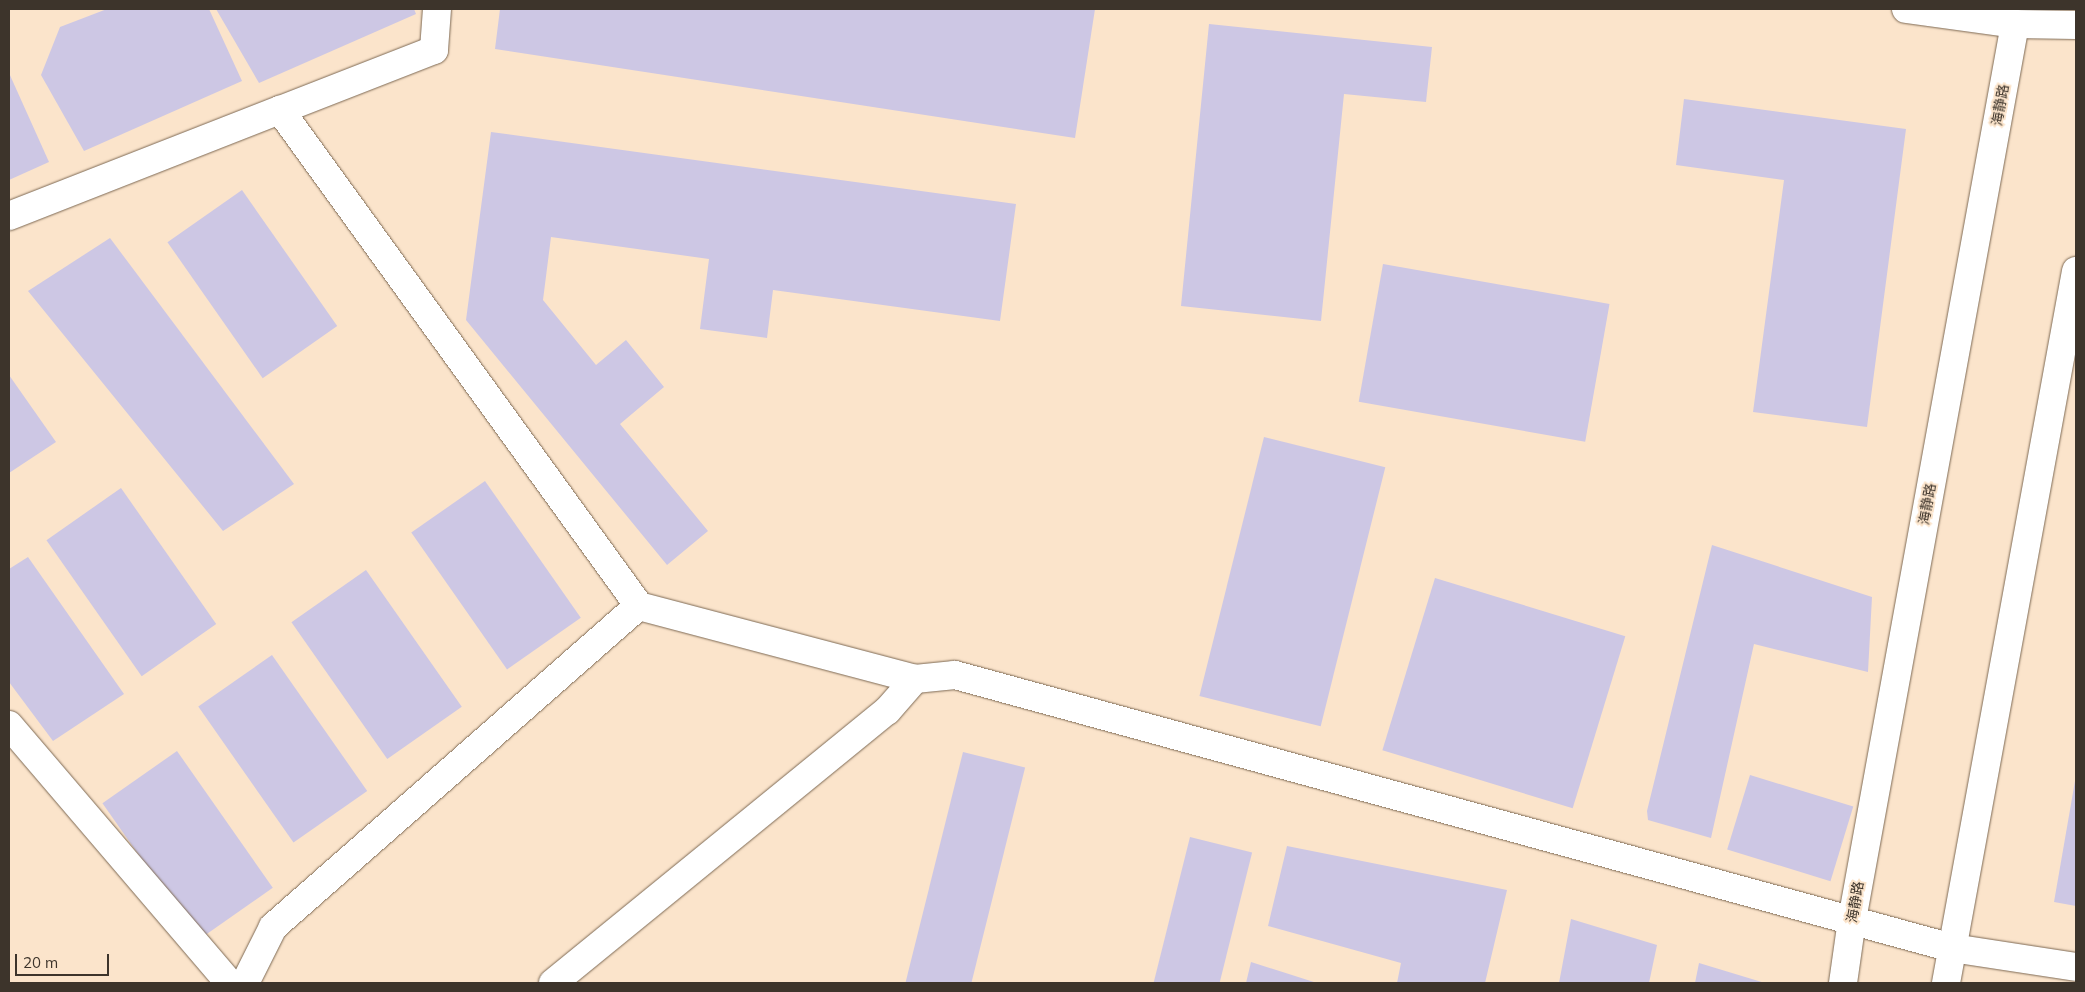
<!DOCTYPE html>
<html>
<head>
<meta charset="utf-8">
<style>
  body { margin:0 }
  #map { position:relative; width:2085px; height:992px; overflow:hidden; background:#fbe4cb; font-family:Mulish,"Noto Sans SC",sans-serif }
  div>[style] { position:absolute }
  .building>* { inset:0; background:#cdc7e4; transform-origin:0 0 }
  .roads { filter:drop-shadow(0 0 1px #7d6954) drop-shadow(0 0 1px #7d6954) }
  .street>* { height:28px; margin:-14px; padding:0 14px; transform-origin:14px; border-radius:14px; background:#fff }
  .secondary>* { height:28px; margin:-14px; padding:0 14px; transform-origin:14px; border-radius:14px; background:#fff }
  span { translate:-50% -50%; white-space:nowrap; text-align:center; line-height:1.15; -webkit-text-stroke:4px #fbe4cb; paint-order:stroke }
  .street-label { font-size:14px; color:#3d342b }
  .frame { position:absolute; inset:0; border:10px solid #3d342b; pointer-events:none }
  .scale { position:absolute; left:15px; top:954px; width:94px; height:22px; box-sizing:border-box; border:2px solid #3d342b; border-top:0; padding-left:6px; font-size:15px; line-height:18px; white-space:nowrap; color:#3d342b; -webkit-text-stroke:4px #fbe4cb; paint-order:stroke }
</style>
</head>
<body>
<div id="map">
  <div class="building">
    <div style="clip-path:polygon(107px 9px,209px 9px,242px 81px,84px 151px,41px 75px,60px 27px)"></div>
    <div style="clip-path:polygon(216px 9px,414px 9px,416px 14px,259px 83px)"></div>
    <div style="clip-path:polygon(500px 9px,1095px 9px,1075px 138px,495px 49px)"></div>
    <div style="clip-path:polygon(1209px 24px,1432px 47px,1426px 102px,1344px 94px,1321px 321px,1181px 306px)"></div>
    <div style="clip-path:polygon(9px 73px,49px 162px,9px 180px)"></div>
    <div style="clip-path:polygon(1684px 99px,1906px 129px,1867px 427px,1753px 412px,1784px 180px,1676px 165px)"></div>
    <div style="clip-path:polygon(491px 132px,1016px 204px,1000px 321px,773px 290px,767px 338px,700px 329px,709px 259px,551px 237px,543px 300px,596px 365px,626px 340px,664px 387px,620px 424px,708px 531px,667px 565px,466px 320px)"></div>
    <div style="left:242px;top:190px;width:166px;height:91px;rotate:55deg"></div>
    <div style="clip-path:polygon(110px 238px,294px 484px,223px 531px,28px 291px)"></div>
    <div style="left:1383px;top:264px;width:230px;height:140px;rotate:10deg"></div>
    <div style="clip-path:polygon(9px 375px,56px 442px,9px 473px)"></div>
    <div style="left:1264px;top:437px;width:125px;height:267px;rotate:14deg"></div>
    <div style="left:485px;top:481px;width:167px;height:90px;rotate:55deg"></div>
    <div style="left:121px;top:488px;width:166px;height:91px;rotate:55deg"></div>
    <div style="clip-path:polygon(1712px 545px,1872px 597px,1868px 672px,1754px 644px,1711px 838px,1648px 820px,1647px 811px)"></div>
    <div style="clip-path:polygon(28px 557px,124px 694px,53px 741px,9px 682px,9px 569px)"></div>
    <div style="left:366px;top:570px;width:167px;height:91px;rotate:55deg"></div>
    <div style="left:1435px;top:578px;width:199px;height:180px;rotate:17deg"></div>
    <div style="left:272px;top:655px;width:166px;height:90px;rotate:55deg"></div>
    <div style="left:177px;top:751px;width:167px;height:91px;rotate:55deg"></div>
    <div style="left:963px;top:752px;width:64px;height:238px;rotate:14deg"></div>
    <div style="left:1750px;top:775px;width:108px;height:78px;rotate:17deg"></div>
    <div style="clip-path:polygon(2075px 781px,2076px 781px,2076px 906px,2054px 902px)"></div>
    <div style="left:1190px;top:837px;width:64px;height:150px;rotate:14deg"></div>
    <div style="clip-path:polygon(1287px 846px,1507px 890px,1485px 983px,1397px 983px,1401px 963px,1268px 926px)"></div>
    <div style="clip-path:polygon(1571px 919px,1657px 945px,1649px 983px,1559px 983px)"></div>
    <div style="clip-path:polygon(1251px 962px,1317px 983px,1246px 983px)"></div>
    <div style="clip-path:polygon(1699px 963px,1765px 983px,1695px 983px)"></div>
  </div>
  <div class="roads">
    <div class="street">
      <div style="left:437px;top:9px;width:41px;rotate:94.2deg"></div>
      <div style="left:434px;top:50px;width:165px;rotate:158.7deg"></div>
      <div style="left:280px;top:110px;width:612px;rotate:54.1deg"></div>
      <div style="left:9px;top:216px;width:291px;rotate:-21.4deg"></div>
      <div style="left:9px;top:725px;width:339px;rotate:49.5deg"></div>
      <div style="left:245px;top:983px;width:63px;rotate:-63.4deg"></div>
      <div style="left:273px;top:927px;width:487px;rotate:-41.3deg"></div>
      <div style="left:639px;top:606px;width:285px;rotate:14.8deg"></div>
      <div style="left:553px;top:983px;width:431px;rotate:-39.2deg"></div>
      <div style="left:887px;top:711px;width:43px;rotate:-48.8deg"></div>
      <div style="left:915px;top:679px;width:40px;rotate:-5.7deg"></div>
      <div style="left:955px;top:675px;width:1034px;rotate:15.31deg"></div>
      <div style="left:1952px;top:948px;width:125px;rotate:8.7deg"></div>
    </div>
    <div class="secondary">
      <div style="left:1906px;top:9px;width:110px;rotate:7.8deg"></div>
      <div style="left:2015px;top:24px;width:61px;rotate:0.9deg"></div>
      <div style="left:1843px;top:983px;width:64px;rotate:-81.9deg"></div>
      <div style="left:1852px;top:920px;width:911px;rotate:-79.69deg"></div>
      <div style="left:1946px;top:983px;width:724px;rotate:-79.65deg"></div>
    </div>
  </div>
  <div class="street-label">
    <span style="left:2000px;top:105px;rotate:-80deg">海静路</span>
    <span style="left:1927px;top:504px;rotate:-80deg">海静路</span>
    <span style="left:1855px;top:902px;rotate:-80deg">海静路</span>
  </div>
  <div class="frame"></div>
  <div class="scale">20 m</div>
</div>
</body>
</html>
